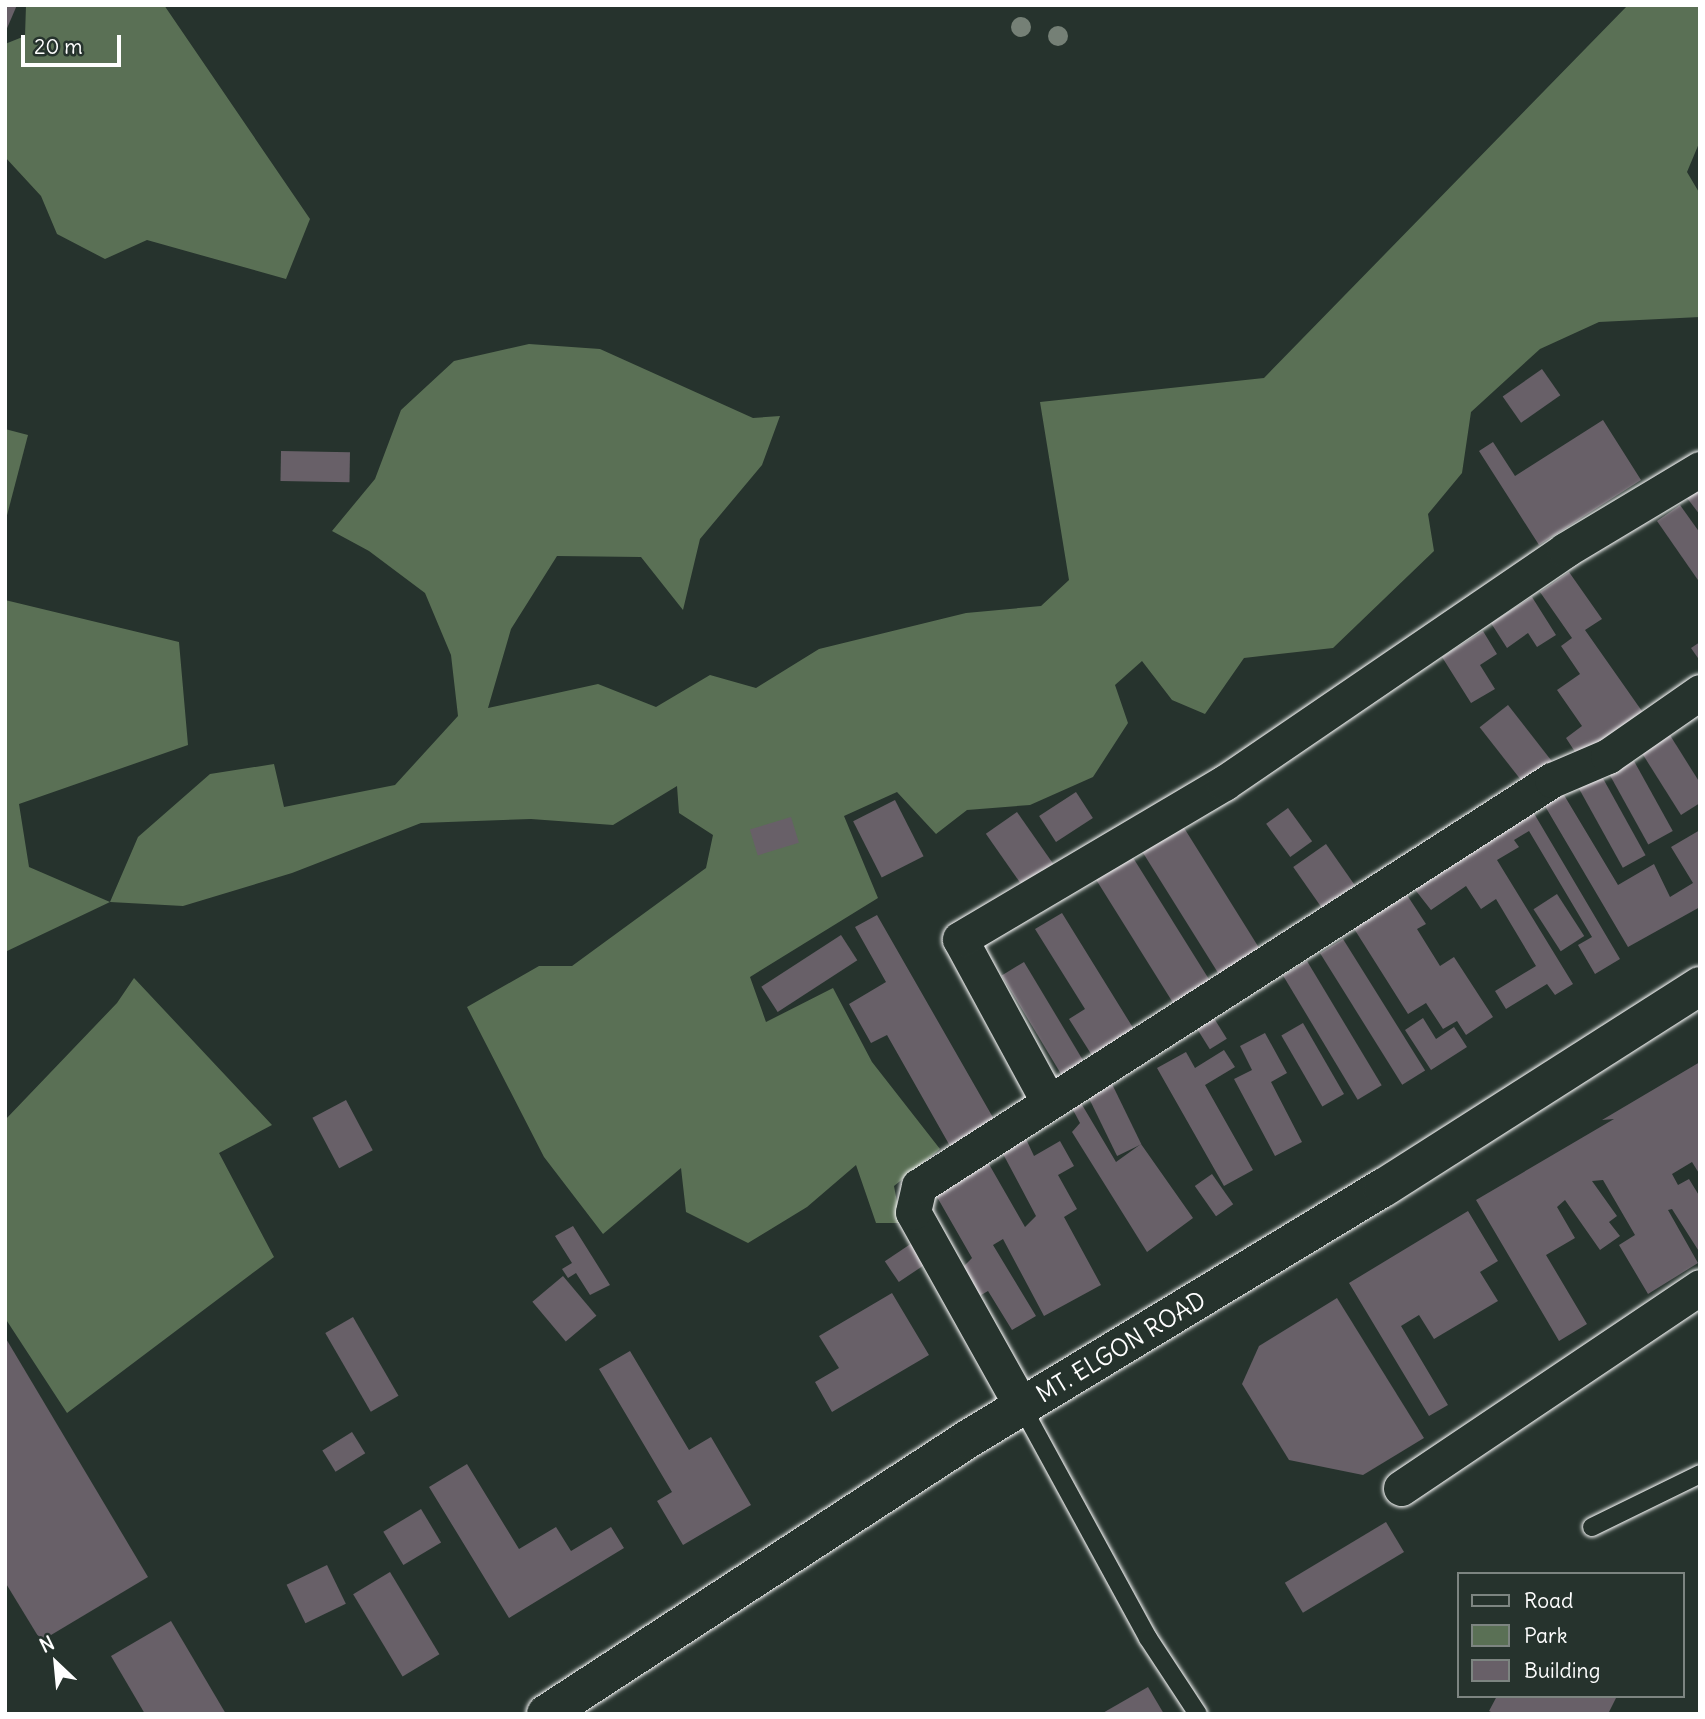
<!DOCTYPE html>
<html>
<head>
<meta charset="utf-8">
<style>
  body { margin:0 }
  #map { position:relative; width:1705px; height:1719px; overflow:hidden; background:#26332d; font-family:Delius,sans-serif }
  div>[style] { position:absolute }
  .green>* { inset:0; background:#5a7055 }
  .building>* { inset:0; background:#686068; transform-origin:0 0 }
  .roads { filter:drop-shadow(0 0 2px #fff) drop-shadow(0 0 2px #fff) }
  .lane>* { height:18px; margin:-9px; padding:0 9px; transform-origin:9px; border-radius:9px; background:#26332d }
  .street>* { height:35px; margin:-17.5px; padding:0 17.5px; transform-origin:17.5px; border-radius:17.5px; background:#26332d }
  .secondary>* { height:38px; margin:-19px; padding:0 19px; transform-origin:19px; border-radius:19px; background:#26332d }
  .trees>* { width:20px; height:20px; margin:-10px; border-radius:50%; background:#758076 }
  span { translate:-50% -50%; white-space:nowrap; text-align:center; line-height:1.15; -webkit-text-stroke:6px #26332d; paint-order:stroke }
  .street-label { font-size:24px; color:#fff }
  .frame { position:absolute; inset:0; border:7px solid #fff; pointer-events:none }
  .legend { position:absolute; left:1457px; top:1572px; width:228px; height:126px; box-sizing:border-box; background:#26332d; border:2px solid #7d8581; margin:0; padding:9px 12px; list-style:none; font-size:21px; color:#fff }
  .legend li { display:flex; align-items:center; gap:14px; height:35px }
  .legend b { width:35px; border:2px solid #7d8581 }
  .north { position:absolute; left:21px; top:1628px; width:70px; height:70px; -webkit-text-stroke:5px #26332d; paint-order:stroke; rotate:334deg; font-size:19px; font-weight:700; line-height:28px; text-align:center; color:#fff }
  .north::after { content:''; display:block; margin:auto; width:24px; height:32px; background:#fff; clip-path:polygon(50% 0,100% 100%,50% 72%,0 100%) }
  .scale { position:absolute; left:21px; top:35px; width:100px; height:32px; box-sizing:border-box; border:4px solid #fff; border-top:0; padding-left:9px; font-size:21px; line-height:24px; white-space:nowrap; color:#fff; -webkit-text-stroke:5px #26332d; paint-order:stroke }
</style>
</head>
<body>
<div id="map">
  <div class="green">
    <div style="clip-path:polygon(26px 5px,164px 5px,310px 219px,286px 279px,147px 240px,105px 259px,57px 234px,41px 196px,5px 157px,5px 44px,25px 36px)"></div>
    <div style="clip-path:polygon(1628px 5px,1700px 5px,1700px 141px,1687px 172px,1700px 194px,1700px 317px,1599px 322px,1540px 349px,1471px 412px,1462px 473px,1428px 514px,1434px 551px,1333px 648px,1244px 658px,1205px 714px,1172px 700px,1142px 661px,1115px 685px,1128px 723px,1093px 777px,1030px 805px,967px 810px,936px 834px,897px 792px,844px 816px,878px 898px,750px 977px,766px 1022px,833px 988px,872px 1062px,940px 1149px,894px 1186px,901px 1223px,876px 1223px,856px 1165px,807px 1207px,748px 1243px,686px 1212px,681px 1168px,603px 1234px,544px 1157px,467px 1007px,539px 966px,572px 966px,706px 868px,713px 835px,679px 813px,677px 786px,613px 825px,531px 819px,421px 823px,292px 873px,183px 906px,110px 902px,5px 952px,5px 600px,179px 642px,188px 745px,19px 804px,29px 867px,110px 902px,138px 837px,210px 774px,274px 764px,284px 807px,395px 785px,458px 716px,451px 655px,425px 593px,369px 551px,332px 531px,375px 479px,401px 410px,454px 361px,529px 344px,600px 349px,753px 418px,780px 416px,762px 465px,700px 539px,683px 610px,641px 557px,557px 556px,511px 629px,488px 708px,598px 684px,656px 707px,710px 675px,756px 688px,819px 649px,966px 613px,1041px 606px,1069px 580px,1040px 402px,1264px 378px)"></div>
    <div style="clip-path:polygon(5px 429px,28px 435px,5px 523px)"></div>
    <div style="clip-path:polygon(134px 978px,272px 1125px,219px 1153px,274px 1257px,67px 1413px,5px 1318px,5px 1120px,117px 1003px)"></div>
  </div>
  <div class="building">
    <div style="clip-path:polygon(5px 5px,17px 5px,5px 33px)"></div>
    <div style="left:1542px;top:369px;width:32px;height:48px;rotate:55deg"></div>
    <div style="clip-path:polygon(1603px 420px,1641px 480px,1539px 545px,1479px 451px,1493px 442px,1515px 476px)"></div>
    <div style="left:281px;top:451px;width:69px;height:30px;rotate:1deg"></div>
    <div style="clip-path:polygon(1700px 482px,1700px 515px,1684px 494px)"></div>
    <div style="clip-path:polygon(1680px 505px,1700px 533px,1700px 583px,1657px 521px)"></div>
    <div style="clip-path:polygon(1569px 572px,1602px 619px,1585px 630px,1644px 714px,1579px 758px,1566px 738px,1582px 726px,1557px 690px,1580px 674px,1561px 646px,1572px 638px,1540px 592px)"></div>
    <div style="clip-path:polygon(1532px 597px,1556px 635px,1537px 647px,1528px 633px,1507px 648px,1491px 623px)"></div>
    <div style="clip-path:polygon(1483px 631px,1497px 654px,1480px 665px,1495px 689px,1471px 703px,1442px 657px)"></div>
    <div style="clip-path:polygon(1700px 642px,1700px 661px,1691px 648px)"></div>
    <div style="left:1508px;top:705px;width:71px;height:36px;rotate:52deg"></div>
    <div style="clip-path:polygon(1668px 732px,1700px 783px,1700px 803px,1681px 815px,1640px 750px)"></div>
    <div style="left:1634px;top:761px;width:80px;height:28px;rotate:61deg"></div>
    <div style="left:1600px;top:773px;width:94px;height:26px;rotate:61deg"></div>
    <div style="clip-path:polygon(1561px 790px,1618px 885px,1654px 864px,1670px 897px,1693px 883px,1671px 847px,1700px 830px,1700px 907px,1628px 947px,1542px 801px)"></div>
    <div style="left:1076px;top:792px;width:31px;height:44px;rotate:57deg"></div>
    <div style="left:895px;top:800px;width:63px;height:47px;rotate:63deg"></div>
    <div style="left:1288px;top:808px;width:41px;height:27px;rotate:54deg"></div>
    <div style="clip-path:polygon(1532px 810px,1620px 959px,1595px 974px,1578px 945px,1592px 937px,1529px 831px,1514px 840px,1519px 847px,1497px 860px,1573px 984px,1555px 995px,1547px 984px,1506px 1009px,1495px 991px,1536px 966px,1496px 899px,1481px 909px,1466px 886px,1431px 910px,1413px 887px)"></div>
    <div style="left:1017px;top:812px;width:67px;height:38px;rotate:55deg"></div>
    <div style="left:791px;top:817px;width:27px;height:43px;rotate:73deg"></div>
    <div style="left:1181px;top:823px;width:151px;height:48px;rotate:58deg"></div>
    <div style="left:1326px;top:844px;width:50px;height:40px;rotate:55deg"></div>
    <div style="left:1132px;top:856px;width:155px;height:43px;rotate:58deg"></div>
    <div style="clip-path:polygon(1405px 892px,1426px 924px,1417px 929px,1440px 966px,1454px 957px,1493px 1017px,1466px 1035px,1457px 1021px,1443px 1029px,1426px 1003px,1408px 1014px,1353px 927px)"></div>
    <div style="left:1557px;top:894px;width:50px;height:28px;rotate:57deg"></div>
    <div style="clip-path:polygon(1062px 913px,1135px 1031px,1093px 1057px,1069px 1019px,1085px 1009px,1035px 929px)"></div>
    <div style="clip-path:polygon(877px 915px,995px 1121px,950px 1146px,887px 1035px,871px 1043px,849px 1004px,886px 982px,855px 927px)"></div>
    <div style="left:841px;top:935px;width:30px;height:95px;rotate:57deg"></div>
    <div style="left:1343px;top:939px;width:155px;height:27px;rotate:58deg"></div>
    <div style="left:1307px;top:961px;width:145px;height:28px;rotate:59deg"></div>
    <div style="left:1024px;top:962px;width:116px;height:26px;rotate:59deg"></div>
    <div style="left:1212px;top:1015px;width:28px;height:20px;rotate:58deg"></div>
    <div style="clip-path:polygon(1423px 1018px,1436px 1039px,1454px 1027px,1467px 1047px,1431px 1070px,1405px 1030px)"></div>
    <div style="left:1303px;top:1023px;width:82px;height:25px;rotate:60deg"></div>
    <div style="clip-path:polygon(1265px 1033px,1287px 1073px,1271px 1082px,1302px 1142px,1275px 1156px,1234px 1079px,1252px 1070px,1240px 1046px)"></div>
    <div style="clip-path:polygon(1224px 1050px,1235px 1067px,1205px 1085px,1253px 1170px,1224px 1186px,1157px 1068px,1186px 1052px,1195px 1068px)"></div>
    <div style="clip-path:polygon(1700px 1062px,1700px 1175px,1692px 1162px,1672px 1174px,1678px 1185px,1689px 1179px,1700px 1197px,1700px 1253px,1672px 1209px,1668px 1210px,1698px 1263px,1648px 1294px,1619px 1245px,1635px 1235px,1603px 1180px,1592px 1181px,1617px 1216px,1609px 1222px,1620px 1236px,1600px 1250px,1565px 1200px,1557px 1207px,1575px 1238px,1546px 1255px,1587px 1324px,1559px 1341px,1476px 1200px,1614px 1119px,1602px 1120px)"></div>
    <div style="left:1112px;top:1084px;width:67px;height:27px;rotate:64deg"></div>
    <div style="left:346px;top:1100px;width:57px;height:38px;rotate:62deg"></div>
    <div style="clip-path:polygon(1081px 1103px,1116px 1162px,1141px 1144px,1193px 1218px,1147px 1252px,1072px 1132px,1080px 1123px,1072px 1108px)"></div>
    <div style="clip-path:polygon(1026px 1139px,1034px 1156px,1060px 1141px,1074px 1166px,1058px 1175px,1077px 1209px,1064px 1217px,1101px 1285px,1044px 1316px,1003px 1239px,993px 1245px,1036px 1316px,1012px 1330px,988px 1291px,976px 1298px,959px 1271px,972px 1258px,933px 1190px,986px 1159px,1025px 1227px,1036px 1216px,1002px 1152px)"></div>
    <div style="left:1212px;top:1174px;width:37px;height:21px;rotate:55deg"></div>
    <div style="clip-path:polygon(1468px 1211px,1498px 1261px,1480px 1272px,1498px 1301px,1434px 1339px,1419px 1315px,1401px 1326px,1448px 1405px,1429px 1416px,1349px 1283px)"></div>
    <div style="clip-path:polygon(573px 1226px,610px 1285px,590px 1295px,576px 1273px,568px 1278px,562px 1269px,572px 1263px,555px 1236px)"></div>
    <div style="left:918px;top:1239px;width:25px;height:40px;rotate:56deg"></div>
    <div style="left:563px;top:1276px;width:52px;height:40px;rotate:50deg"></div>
    <div style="clip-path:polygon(892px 1293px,929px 1355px,832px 1412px,815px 1382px,839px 1368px,819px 1336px)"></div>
    <div style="clip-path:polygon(1337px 1298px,1424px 1438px,1363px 1475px,1289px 1460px,1242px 1384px,1259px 1346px)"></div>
    <div style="left:353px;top:1317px;width:91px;height:32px;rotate:60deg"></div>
    <div style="clip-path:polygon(5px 1337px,148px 1577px,41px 1641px,5px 1582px)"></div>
    <div style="clip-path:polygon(630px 1351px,689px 1450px,711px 1437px,751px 1505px,683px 1545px,657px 1501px,672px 1492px,599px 1369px)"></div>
    <div style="left:352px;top:1432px;width:25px;height:35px;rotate:58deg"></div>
    <div style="clip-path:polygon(467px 1464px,519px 1549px,556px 1527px,571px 1551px,611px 1527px,624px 1548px,509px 1618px,429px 1487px)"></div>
    <div style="left:421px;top:1509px;width:39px;height:44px;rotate:59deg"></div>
    <div style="left:1386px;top:1522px;width:35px;height:118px;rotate:59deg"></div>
    <div style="left:327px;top:1565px;width:43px;height:45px;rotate:64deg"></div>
    <div style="left:390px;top:1572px;width:96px;height:43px;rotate:59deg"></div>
    <div style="clip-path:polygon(171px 1621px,226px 1714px,145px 1714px,111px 1656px)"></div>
    <div style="clip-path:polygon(1148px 1687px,1164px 1714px,1101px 1714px)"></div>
    <div style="clip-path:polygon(1497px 1696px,1617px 1696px,1608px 1714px,1495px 1714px,1489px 1711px)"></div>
  </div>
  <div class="roads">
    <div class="lane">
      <div style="left:1022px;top:1407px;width:263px;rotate:61.4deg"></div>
      <div style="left:1148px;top:1638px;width:91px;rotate:56.7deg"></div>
      <div style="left:1592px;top:1527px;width:120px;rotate:-26.1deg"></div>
    </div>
    <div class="street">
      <div style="left:1048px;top:1101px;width:184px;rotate:-118.5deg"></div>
      <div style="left:960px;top:939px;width:307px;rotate:-30.6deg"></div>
      <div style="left:1224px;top:783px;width:413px;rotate:-34.3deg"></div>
      <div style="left:1565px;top:550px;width:157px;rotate:-31deg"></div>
      <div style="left:1022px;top:1407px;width:223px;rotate:-119.2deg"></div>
      <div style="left:913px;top:1212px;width:27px;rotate:-77deg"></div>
      <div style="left:919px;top:1186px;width:752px;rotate:-32.68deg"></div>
      <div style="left:1552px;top:780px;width:61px;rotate:-23.2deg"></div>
      <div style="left:1608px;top:756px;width:112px;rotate:-34.8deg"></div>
      <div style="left:1401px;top:1488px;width:360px;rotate:-33.9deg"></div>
    </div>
    <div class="secondary">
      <div style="left:546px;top:1714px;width:504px;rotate:-33.09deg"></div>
      <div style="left:968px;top:1439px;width:485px;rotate:-31.2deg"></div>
      <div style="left:1383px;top:1188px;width:376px;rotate:-32.5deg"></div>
    </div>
  </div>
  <div class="trees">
    <div style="left:1021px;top:27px"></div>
    <div style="left:1058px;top:36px"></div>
  </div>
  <div class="street-label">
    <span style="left:1121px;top:1347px;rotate:-31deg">MT. ELGON ROAD</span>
  </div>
  <div class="frame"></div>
  <ul class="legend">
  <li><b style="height:9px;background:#26332d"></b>Road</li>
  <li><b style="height:19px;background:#5a7055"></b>Park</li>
  <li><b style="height:19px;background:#686068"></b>Building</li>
  </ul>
  <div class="north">N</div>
  <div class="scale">20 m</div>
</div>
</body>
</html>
